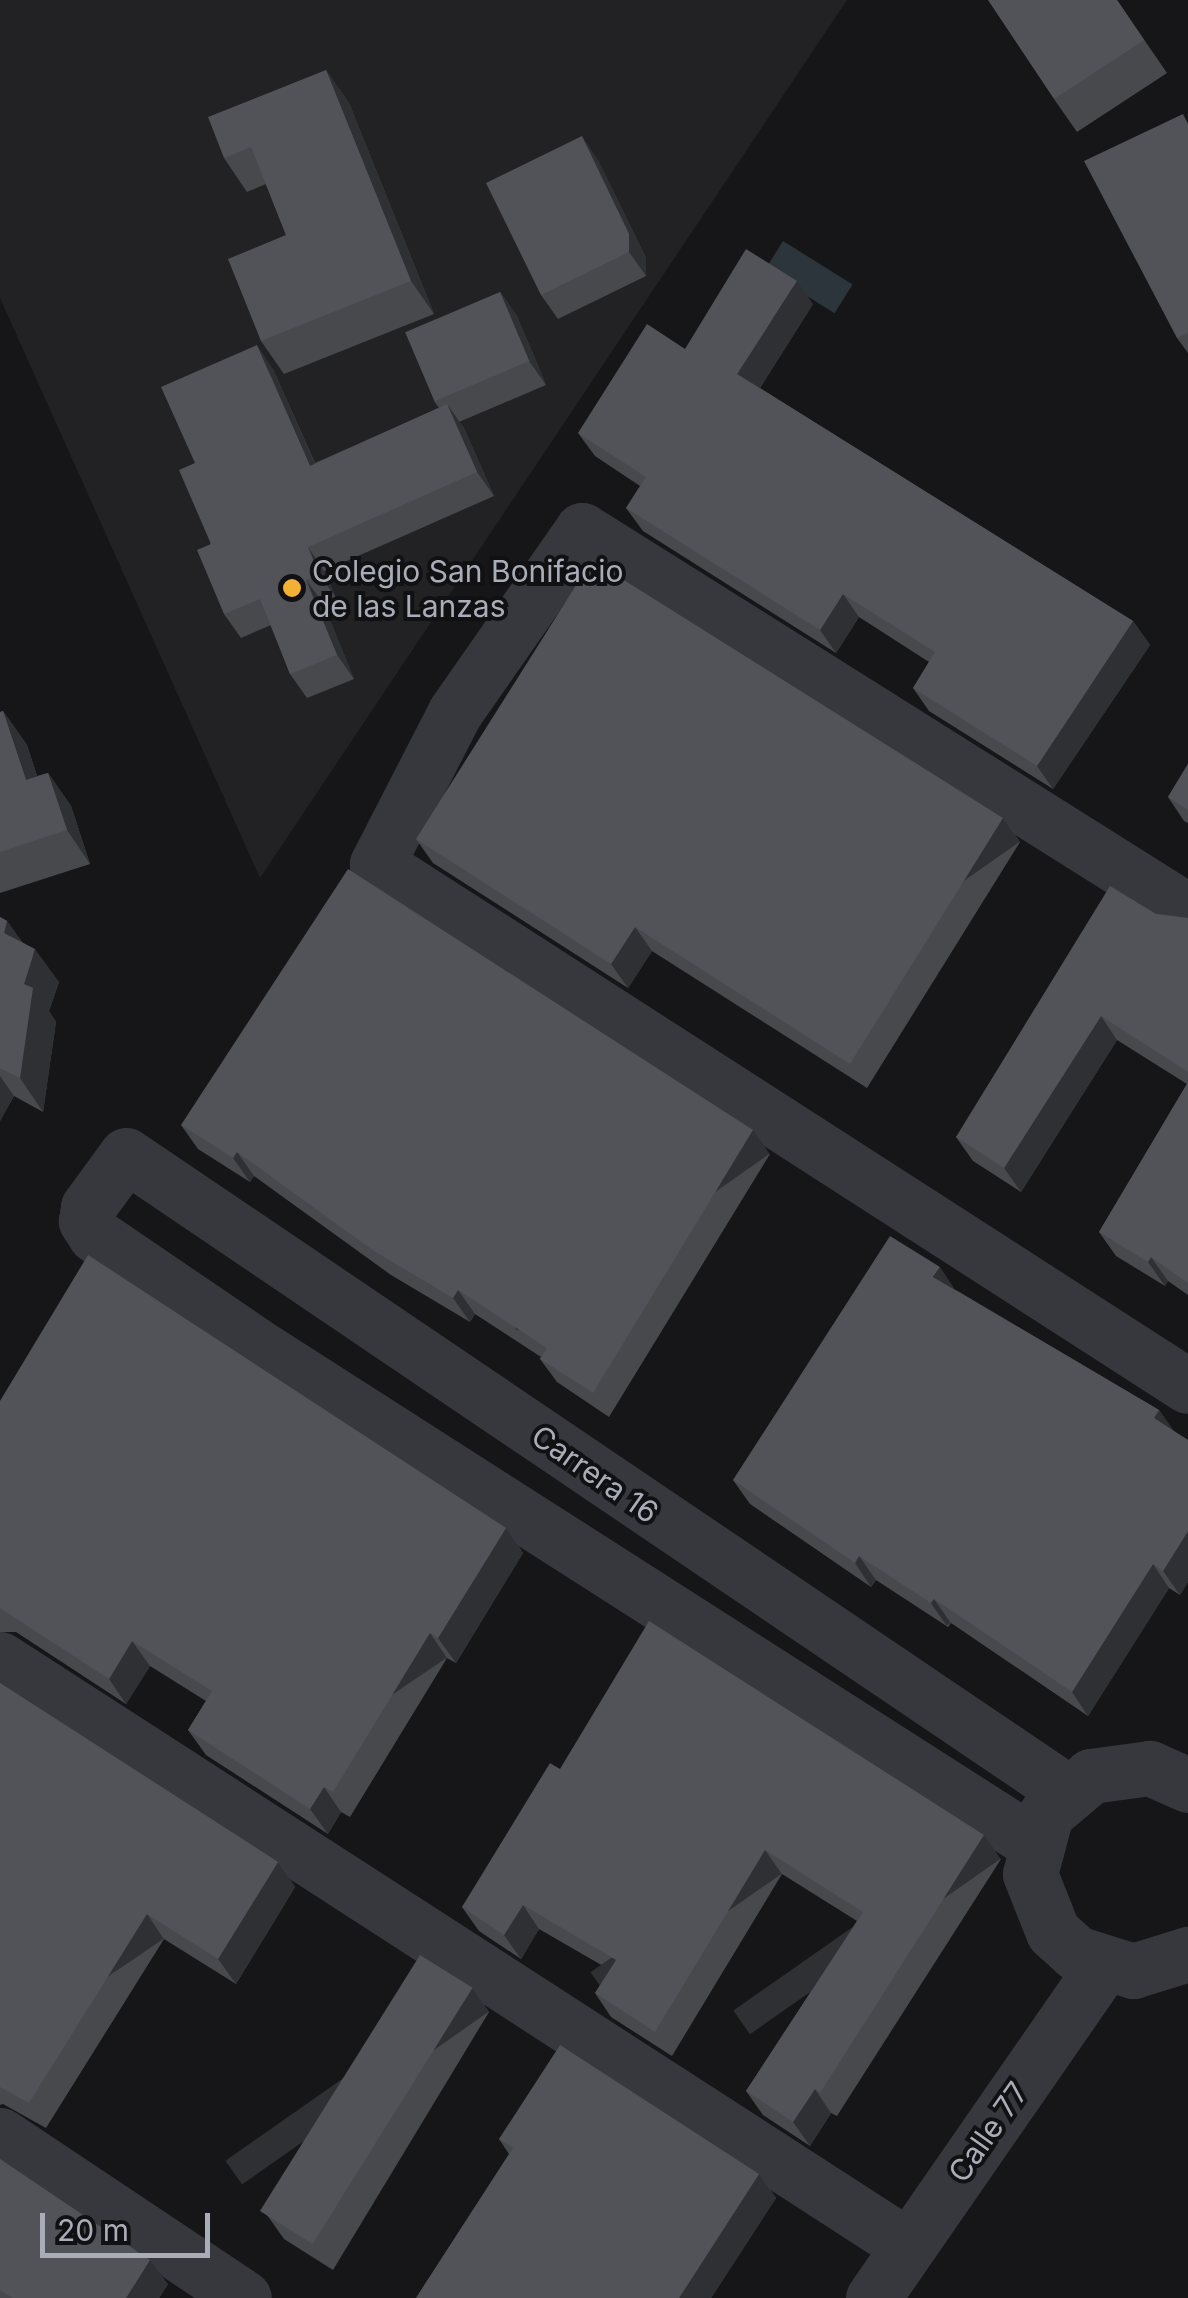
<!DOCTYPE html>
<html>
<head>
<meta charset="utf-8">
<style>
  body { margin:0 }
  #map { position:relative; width:1188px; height:2298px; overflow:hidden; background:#161618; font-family:Inter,sans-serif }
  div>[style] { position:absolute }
  .built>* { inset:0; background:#222225 }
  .water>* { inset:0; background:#2c353c; transform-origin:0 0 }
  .street>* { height:55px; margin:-27.5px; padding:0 27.5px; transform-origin:27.5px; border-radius:27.5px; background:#37383d }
  .wall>* { inset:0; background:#47494d }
  .shaded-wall>* { inset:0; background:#2f3033; transform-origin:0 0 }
  .building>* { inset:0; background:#525359; transform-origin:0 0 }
  .dots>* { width:28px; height:28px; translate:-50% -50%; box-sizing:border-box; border:5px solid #111113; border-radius:50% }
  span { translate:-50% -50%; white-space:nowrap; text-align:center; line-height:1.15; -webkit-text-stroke:8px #111113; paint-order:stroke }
  .poi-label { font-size:30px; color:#a8adb8 }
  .left { translate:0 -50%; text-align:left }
  .street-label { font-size:30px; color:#a8adb8 }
  .scale { position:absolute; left:40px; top:2213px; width:170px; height:45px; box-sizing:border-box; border:5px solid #a8adb8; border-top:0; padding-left:12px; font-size:30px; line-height:35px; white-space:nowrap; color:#a8adb8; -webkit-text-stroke:8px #111113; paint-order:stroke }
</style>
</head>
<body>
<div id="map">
  <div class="built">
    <div style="clip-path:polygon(0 0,847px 0,260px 878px,0 298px)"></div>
  </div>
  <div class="water">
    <div style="left:783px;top:241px;width:82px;height:34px;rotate:32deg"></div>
  </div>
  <div class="street">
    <div style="left:1188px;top:911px;width:716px;rotate:-147.84deg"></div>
    <div style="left:582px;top:530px;width:222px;rotate:124.9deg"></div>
    <div style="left:455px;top:712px;width:171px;rotate:117.2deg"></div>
    <div style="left:377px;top:864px;width:964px;rotate:32.77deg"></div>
    <div style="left:0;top:1659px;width:1081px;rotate:32.88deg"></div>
    <div style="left:1188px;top:1785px;width:42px;rotate:-155.9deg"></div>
    <div style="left:1150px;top:1768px;width:60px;rotate:172.3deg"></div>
    <div style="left:1091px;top:1776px;width:59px;rotate:139.8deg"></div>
    <div style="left:1046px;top:1814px;width:62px;rotate:104.9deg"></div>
    <div style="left:1030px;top:1874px;width:62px;rotate:68.4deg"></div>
    <div style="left:1053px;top:1932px;width:31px;rotate:42deg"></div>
    <div style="left:1076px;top:1953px;width:60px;rotate:17.5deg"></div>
    <div style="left:1133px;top:1971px;width:58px;rotate:-17.2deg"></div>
    <div style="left:1034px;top:1843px;width:924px;rotate:-147.38deg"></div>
    <div style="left:256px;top:1345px;width:195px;rotate:-145.7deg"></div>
    <div style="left:95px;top:1235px;width:17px;rotate:-123deg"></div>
    <div style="left:86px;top:1221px;width:14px;rotate:-82deg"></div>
    <div style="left:88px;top:1207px;width:64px;rotate:-53.8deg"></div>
    <div style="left:126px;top:1155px;width:1135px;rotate:34.08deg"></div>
    <div style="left:0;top:2135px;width:293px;rotate:33.7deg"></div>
    <div style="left:873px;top:2298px;width:404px;rotate:-55.3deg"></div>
  </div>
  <div class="wall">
    <div style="clip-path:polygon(1117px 0,1167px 73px,1077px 132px,1054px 99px)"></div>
    <div style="clip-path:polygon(326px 70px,349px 103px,434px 314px,284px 374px,261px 341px,286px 235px,266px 184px,247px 192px,224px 158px)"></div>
    <div style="clip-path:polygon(1188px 121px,1188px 353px,1177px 338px)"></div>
    <div style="clip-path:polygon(598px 160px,646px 258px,646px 276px,558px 319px,541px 295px)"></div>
    <div style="clip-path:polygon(500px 292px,517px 316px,546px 385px,459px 422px,464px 428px,494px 496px,324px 571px,336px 598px,323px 603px,354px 679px,307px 698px,290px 674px,271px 625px,241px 638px,224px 614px,195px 463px,273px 369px,315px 463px,439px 408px,434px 401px)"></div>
    <div style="clip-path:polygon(813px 304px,760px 388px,1133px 621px,1150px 645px,1053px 789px,929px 711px,913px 688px,929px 662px,859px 617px,836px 653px,643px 531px,626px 508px,640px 486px,595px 456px,578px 433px,685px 349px)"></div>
    <div style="clip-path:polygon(3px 711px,27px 745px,37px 776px,48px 773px,71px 806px,90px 864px,0 893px,0 712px)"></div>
    <div style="clip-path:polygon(1188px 764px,1188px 823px,1184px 821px,1168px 797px)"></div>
    <div style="clip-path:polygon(1003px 818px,1020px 842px,867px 1088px,652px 951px,628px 988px,433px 863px,416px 839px)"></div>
    <div style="clip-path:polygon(1156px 914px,1188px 918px,1188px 1295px,1168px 1281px,1165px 1286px,1116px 1256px,1099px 1232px,1187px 1084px,1117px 1040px,1021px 1192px,973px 1161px,956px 1137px)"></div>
    <div style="clip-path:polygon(0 917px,7px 921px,22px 942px,59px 982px,49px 1011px,56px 1022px,43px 1112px,14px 1096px,0 1121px)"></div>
    <div style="clip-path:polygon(181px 1125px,770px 1154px,609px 1417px,557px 1382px,540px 1359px,541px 1357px,475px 1314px,470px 1322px,391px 1275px,254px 1176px,250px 1182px,198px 1149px)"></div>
    <div style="clip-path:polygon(956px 1290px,1159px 1410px,1174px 1432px,1188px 1440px,1188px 1582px,1180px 1595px,1169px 1588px,1088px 1716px,951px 1623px,948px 1627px,876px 1580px,871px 1587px,750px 1504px,733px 1480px)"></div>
    <div style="clip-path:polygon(0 1401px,506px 1528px,523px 1553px,456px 1663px,447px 1658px,350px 1817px,341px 1812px,328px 1834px,206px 1755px,188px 1730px,206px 1701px,150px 1666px,126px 1704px,16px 1632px,0 1632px)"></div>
    <div style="clip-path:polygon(0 1683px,278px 1862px,295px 1887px,236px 1984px,164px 1939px,46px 2128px,3px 2104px,0 2105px)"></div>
    <div style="clip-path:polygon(560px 1769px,1001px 1859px,837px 2116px,831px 2113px,810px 2146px,763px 2115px,746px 2091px,857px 1921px,782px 1874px,672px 2056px,611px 2017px,595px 1993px,610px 1970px,539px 1929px,521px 1959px,479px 1931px,462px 1907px)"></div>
    <div style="clip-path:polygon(472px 1988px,489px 2012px,333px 2270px,284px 2239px,267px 2215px)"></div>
    <div style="clip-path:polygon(499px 2139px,759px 2174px,776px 2198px,711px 2298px,416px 2298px,509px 2154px)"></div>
    <div style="clip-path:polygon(0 2159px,168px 2284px,159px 2298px,0 2298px)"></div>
  </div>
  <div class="shaded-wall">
    <div style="clip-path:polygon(326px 70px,349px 103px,434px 314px,411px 281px)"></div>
    <div style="clip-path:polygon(582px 136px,598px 160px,646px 258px,646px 276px,629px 252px)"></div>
    <div style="clip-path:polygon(797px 281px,813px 304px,754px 397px,737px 374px)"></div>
    <div style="clip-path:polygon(500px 292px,517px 316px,546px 385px,529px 361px)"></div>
    <div style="clip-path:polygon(257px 345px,273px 369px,326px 489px,310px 466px)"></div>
    <div style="clip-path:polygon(447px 404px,464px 428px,494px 496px,477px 472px)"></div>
    <div style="clip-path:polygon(308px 547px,324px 571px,336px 598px,319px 574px)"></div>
    <div style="clip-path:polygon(306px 580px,323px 603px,354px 679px,337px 655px)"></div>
    <div style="clip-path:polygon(843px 594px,859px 617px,836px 653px,820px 630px)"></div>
    <div style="clip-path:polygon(1133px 621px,1150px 645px,1053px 789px,1037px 766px)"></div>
    <div style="clip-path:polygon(3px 711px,27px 745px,49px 813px,26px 780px)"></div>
    <div style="clip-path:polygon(48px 773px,71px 806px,90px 864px,67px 830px)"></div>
    <div style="left:1003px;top:818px;width:29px;height:290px;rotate:55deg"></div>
    <div style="clip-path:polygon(7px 921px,30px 954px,4px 933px)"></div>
    <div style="clip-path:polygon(635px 927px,652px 951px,628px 988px,611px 964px)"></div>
    <div style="clip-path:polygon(35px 949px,59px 982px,49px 1011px,56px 1022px,43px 1112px,20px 1078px,24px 984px)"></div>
    <div style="clip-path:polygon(1101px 1016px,1117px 1040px,1021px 1192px,1004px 1168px)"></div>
    <div style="clip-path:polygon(0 1076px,14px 1096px,0 1121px)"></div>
    <div style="left:753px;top:1130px;width:29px;height:308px;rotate:55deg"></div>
    <div style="clip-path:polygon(237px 1152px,254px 1176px,250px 1182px,233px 1158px)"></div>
    <div style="clip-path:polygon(1151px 1257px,1168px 1281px,1165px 1286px,1148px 1262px)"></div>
    <div style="clip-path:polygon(940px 1267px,956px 1291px,933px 1277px)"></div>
    <div style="clip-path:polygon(458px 1290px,475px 1314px,470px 1322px,453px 1298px)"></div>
    <div style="clip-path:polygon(1159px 1410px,1176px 1434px,1154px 1418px)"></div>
    <div style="clip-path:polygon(506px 1528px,523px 1553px,456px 1663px,438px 1638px)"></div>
    <div style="clip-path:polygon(1188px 1531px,1188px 1582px,1180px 1595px,1163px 1571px)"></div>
    <div style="clip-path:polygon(859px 1556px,876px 1580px,871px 1587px,855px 1563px)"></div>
    <div style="clip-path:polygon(1153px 1564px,1169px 1588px,1088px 1716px,1072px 1692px)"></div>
    <div style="left:934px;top:1599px;width:29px;height:5px;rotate:55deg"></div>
    <div style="left:430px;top:1633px;width:30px;height:186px;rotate:56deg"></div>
    <div style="clip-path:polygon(132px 1641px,150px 1666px,126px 1704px,109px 1679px)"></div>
    <div style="clip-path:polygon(324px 1787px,341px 1812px,328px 1834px,310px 1809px)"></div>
    <div style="left:984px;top:1835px;width:29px;height:306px;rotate:55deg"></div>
    <div style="left:765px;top:1850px;width:29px;height:213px;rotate:55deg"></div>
    <div style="clip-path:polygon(278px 1862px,295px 1887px,236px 1984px,218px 1959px)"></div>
    <div style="clip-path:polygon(523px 1905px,539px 1929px,521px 1959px,504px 1935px)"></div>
    <div style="left:147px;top:1914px;width:30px;height:223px;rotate:56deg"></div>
    <div style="left:472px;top:1988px;width:29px;height:301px;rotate:55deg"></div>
    <div style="clip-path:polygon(815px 2089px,831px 2113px,810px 2146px,793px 2122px)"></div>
    <div style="clip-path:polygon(759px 2174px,776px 2198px,711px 2298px,679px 2298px)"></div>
    <div style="clip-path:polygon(150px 2260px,168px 2284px,159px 2298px,126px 2298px)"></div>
  </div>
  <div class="building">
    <div style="clip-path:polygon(988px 0,1117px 0,1144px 40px,1054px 99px)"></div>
    <div style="clip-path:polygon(326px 70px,411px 281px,261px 341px,228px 259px,286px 235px,251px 147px,224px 158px,208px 117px)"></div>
    <div style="clip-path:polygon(1183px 114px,1188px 124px,1188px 333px,1177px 338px,1084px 161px)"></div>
    <div style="clip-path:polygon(582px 136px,629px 234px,629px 252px,541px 295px,486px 183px)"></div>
    <div style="clip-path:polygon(746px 249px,797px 281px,737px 374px,1133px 621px,1037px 766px,913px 688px,935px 652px,843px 594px,820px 630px,626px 508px,646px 477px,578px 433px,647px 324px,685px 349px)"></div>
    <div style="left:500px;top:292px;width:75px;height:103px;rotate:67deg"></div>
    <div style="clip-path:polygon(257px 345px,310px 466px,447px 404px,477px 472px,308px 547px,319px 574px,306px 580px,337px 655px,290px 674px,260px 599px,224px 614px,197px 550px,211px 544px,179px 470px,195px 463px,161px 387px)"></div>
    <div style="clip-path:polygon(592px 560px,1003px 818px,850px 1064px,635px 927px,611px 964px,416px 839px)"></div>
    <div style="clip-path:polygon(3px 711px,26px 780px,48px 773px,67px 830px,0 852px,0 712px)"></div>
    <div style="clip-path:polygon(1188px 764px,1188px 810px,1168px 797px)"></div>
    <div style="clip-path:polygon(348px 869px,753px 1130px,593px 1393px,540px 1359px,547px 1348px,458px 1290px,453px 1298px,374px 1251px,237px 1152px,233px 1158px,181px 1125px)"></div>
    <div style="clip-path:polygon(1110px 886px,1156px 914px,1188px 918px,1188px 1072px,1101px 1016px,1004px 1168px,956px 1137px)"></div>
    <div style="clip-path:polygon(0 917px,7px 921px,4px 933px,35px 949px,24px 984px,33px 988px,20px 1078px,0 1068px)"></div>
    <div style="clip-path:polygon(1188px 1082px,1188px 1283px,1151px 1257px,1148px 1262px,1099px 1232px)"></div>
    <div style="clip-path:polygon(890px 1236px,940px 1267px,933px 1277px,1159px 1410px,1154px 1418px,1188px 1440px,1188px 1531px,1163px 1571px,1153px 1564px,1072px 1692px,934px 1599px,931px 1603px,859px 1556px,855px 1563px,733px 1480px)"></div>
    <div style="clip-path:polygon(88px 1255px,506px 1528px,438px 1638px,430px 1633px,333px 1792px,324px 1787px,310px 1809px,188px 1730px,212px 1691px,132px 1641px,109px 1679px,0 1608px,0 1401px)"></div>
    <div style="clip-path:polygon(649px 1621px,984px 1835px,820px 2093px,815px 2089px,793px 2122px,746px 2091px,863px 1912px,765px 1850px,655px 2032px,595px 1993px,616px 1960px,523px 1905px,504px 1935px,462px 1907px,550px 1763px,560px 1769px)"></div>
    <div style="clip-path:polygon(0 1683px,278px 1862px,218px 1959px,147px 1914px,29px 2103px,0 2087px)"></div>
    <div style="left:420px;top:1955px;width:62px;height:302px;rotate:32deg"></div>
    <div style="clip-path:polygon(560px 2045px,759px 2174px,679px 2298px,416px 2298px,513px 2148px,499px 2139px)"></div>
    <div style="clip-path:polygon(0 2159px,150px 2260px,126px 2298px,13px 2298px,0 2290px)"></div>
  </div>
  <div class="dots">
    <div style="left:292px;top:588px;background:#f2b134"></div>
  </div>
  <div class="poi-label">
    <span class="left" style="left:312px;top:588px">Colegio San Bonifacio<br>de las Lanzas</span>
  </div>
  <div class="street-label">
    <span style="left:595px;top:1474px;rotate:35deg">Carrera 16</span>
    <span style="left:988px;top:2132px;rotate:-55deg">Calle 77</span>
  </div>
  <div class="scale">20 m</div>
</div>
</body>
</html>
